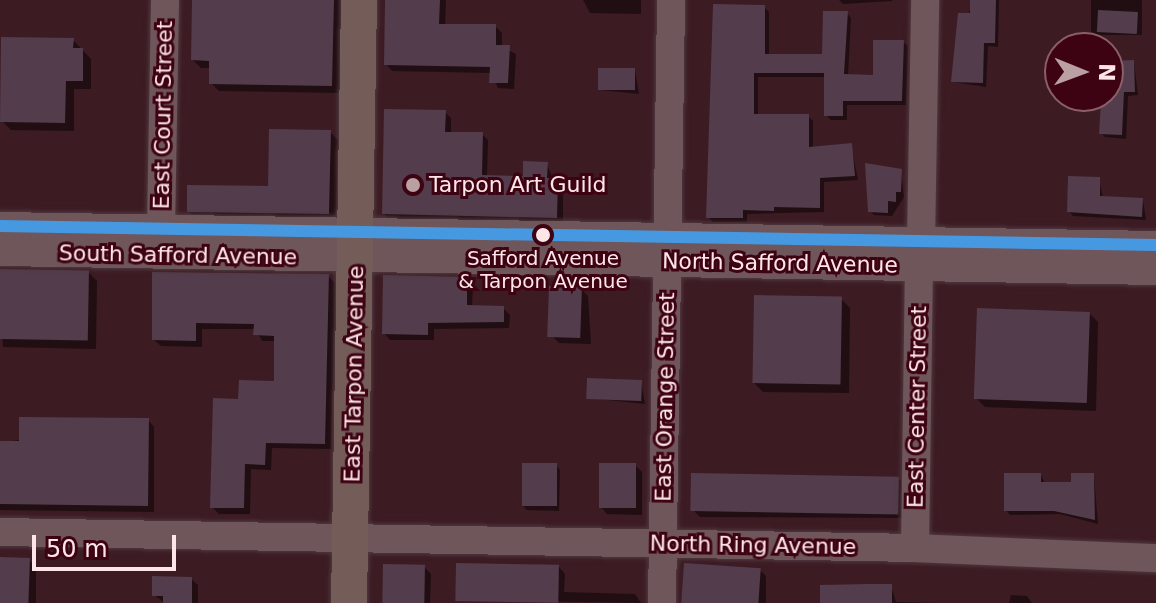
<!DOCTYPE html>
<html>
<head>
<meta charset="utf-8">
<style>
  body { margin:0 }
  #map { position:relative; width:1156px; height:603px; overflow:hidden; background:#3c1b23; font-family:"DejaVu Sans",sans-serif }
  div>[style] { position:absolute }
  .shadow>* { inset:0; background:#0007; transform-origin:0 0 }
  .building>* { inset:0; background:#533c4b; transform-origin:0 0 }
  .roads { filter:drop-shadow(0 0 2px #50393e) drop-shadow(0 0 2px #50393e) }
  .minor>* { height:28px; margin:-14px; padding:0 14px; transform-origin:14px; border-radius:14px; background:#6f565a }
  .major>* { height:36px; margin:-18px; padding:0 18px; transform-origin:18px; border-radius:18px; background:#745c59 }
  .bus-1>* { height:12px; margin:-6px; padding:0 6px; transform-origin:6px; border-radius:6px; background:#4699e1 }
  .dots>* { width:22px; height:22px; translate:-50% -50%; box-sizing:border-box; border:4px solid #3e0313; border-radius:50% }
  span { translate:-50% -50%; white-space:nowrap; text-align:center; line-height:1.15; -webkit-text-stroke:6px #3e0313; paint-order:stroke }
  .bus-label { font-size:20px; color:#fee6e8 }
  .street-label { font-size:22px; color:#fee6e8 }
  .poi-label { font-size:22px; color:#fee6e8 }
  .left { translate:0 -50%; text-align:left }
  .north { position:absolute; left:1044px; top:32px; width:80px; height:80px; box-sizing:border-box; background:#3e0313; border:2px solid #8b5e68; border-radius:50%; rotate:91deg; font-size:22px; font-weight:700; line-height:32px; text-align:center; color:#fee6e8 }
  .north::after { content:''; display:block; margin:auto; width:28px; height:36px; background:#ba9fa3; clip-path:polygon(50% 0,100% 100%,50% 72%,0 100%) }
  .scale { position:absolute; left:32px; top:535px; width:144px; height:36px; box-sizing:border-box; border:4px solid #fee6e8; border-top:0; padding-left:10px; font-size:24px; line-height:28px; white-space:nowrap; color:#fee6e8; -webkit-text-stroke:6px #3e0313; paint-order:stroke }
</style>
</head>
<body>
<div id="map">
  <div class="shadow">
    <div style="clip-path:polygon(194px 0,341px 0,339px 93px,219px 91px,211px 83px,211px 68px,201px 68px,193px 60px)"></div>
    <div style="clip-path:polygon(387px 0,446px 0,445px 26px,495px 26px,502px 33px,502px 47px,516px 54px,514px 89px,498px 88px,491px 73px,392px 71px,386px 64px)"></div>
    <div style="clip-path:polygon(583px 0,641px 0,641px 14px,590px 13px)"></div>
    <div style="clip-path:polygon(839px 0,892px 0,892px 1px,843px 4px)"></div>
    <div style="clip-path:polygon(972px 0,999px 0,998px 47px,988px 46px,986px 87px,953px 82px)"></div>
    <div style="left:1091px;top:0;width:51px;height:35px"></div>
    <div style="clip-path:polygon(764px 7px,769px 12px,769px 56px,824px 56px,847px 13px,851px 18px,848px 76px,875px 77px,903px 42px,908px 46px,906px 105px,847px 105px,847px 120px,831px 120px,826px 115px,826px 77px,758px 77px,758px 116px,808px 116px,813px 121px,813px 148px,851px 145px,858px 180px,824px 182px,824px 212px,747px 214px,747px 222px,713px 222px,708px 217px)"></div>
    <div style="clip-path:polygon(73px 40px,91px 59px,91px 89px,74px 89px,74px 131px,11px 130px,2px 121px)"></div>
    <div style="clip-path:polygon(1134px 62px,1138px 95px,1128px 96px,1126px 139px,1105px 137px,1101px 133px,1108px 63px)"></div>
    <div style="clip-path:polygon(635px 70px,639px 94px,600px 90px)"></div>
    <div style="clip-path:polygon(445px 112px,451px 118px,451px 134px,482px 134px,488px 140px,487px 177px,525px 178px,547px 164px,553px 180px,563px 186px,563px 223px,390px 220px,384px 214px)"></div>
    <div style="clip-path:polygon(330px 132px,338px 140px,336px 222px,197px 220px,189px 211px,270px 188px)"></div>
    <div style="clip-path:polygon(901px 171px,904px 197px,892px 216px,874px 215px,870px 211px)"></div>
    <div style="clip-path:polygon(1099px 179px,1103px 198px,1143px 200px,1146px 220px,1073px 216px,1069px 211px)"></div>
    <div style="clip-path:polygon(0 269px,88px 272px,97px 281px,96px 349px,3px 347px)"></div>
    <div style="clip-path:polygon(154px 274px,328px 276px,335px 283px,331px 449px,272px 448px,271px 470px,251px 469px,250px 514px,219px 514px,212px 507px,240px 401px,276px 383px,276px 341px,262px 341px,256px 329px,202px 329px,202px 347px,161px 346px,154px 340px)"></div>
    <div style="clip-path:polygon(467px 279px,473px 285px,472px 307px,503px 308px,510px 315px,509px 328px,434px 329px,434px 340px,390px 340px,384px 333px)"></div>
    <div style="clip-path:polygon(581px 289px,588px 296px,591px 344px,559px 343px,552px 336px)"></div>
    <div style="clip-path:polygon(841px 299px,850px 308px,849px 393px,763px 392px,754px 383px)"></div>
    <div style="clip-path:polygon(1089px 313px,1098px 322px,1096px 411px,985px 407px,976px 398px)"></div>
    <div style="clip-path:polygon(641px 381px,645px 404px,589px 398px)"></div>
    <div style="clip-path:polygon(148px 420px,154px 427px,154px 512px,0 510px,0 443px)"></div>
    <div style="clip-path:polygon(556px 465px,560px 470px,559px 511px,527px 510px,523px 506px)"></div>
    <div style="clip-path:polygon(635px 465px,642px 472px,642px 515px,607px 514px,601px 507px)"></div>
    <div style="clip-path:polygon(1041px 475px,1045px 484px,1073px 484px,1094px 475px,1098px 524px,1060px 514px,1010px 515px,1006px 510px)"></div>
    <div style="clip-path:polygon(898px 478px,905px 485px,905px 518px,700px 517px,693px 510px)"></div>
    <div style="clip-path:polygon(0 559px,29px 560px,36px 567px,36px 603px,0 603px)"></div>
    <div style="clip-path:polygon(424px 567px,431px 574px,430px 603px,385px 603px)"></div>
    <div style="clip-path:polygon(559px 567px,565px 574px,564px 592px,635px 594px,641px 603px,457px 600px)"></div>
    <div style="clip-path:polygon(760px 570px,766px 576px,766px 603px,685px 603px)"></div>
    <div style="clip-path:polygon(191px 579px,198px 585px,198px 603px,165px 603px,154px 595px)"></div>
    <div style="clip-path:polygon(891px 586px,896px 602px,936px 603px,822px 603px)"></div>
    <div style="clip-path:polygon(1011px 595px,1027px 596px,1032px 603px,1009px 603px)"></div>
  </div>
  <div class="building">
    <div style="clip-path:polygon(192px 0,334px 0,332px 86px,209px 84px,209px 61px,191px 60px)"></div>
    <div style="clip-path:polygon(385px 0,440px 0,439px 24px,496px 24px,496px 45px,510px 45px,508px 83px,489px 83px,490px 67px,384px 65px)"></div>
    <div style="clip-path:polygon(970px 0,996px 0,995px 43px,984px 43px,983px 83px,951px 82px,958px 13px,970px 13px)"></div>
    <div style="clip-path:polygon(713px 4px,765px 5px,765px 54px,822px 54px,823px 11px,848px 11px,844px 74px,873px 75px,873px 40px,904px 40px,902px 101px,843px 101px,843px 116px,824px 116px,824px 73px,754px 73px,754px 114px,809px 114px,809px 147px,852px 143px,855px 176px,820px 178px,820px 208px,774px 207px,774px 211px,743px 210px,743px 218px,706px 218px)"></div>
    <div style="left:1098px;top:10px;width:40px;height:22px;rotate:3deg"></div>
    <div style="clip-path:polygon(1px 37px,74px 38px,73px 48px,83px 48px,83px 81px,66px 81px,65px 123px,0 122px)"></div>
    <div style="clip-path:polygon(1134px 60px,1135px 92px,1124px 92px,1122px 135px,1099px 134px,1101px 102px,1108px 103px,1108px 61px)"></div>
    <div style="left:598px;top:68px;width:37px;height:22px"></div>
    <div style="clip-path:polygon(384px 109px,446px 110px,445px 132px,483px 132px,482px 175px,523px 176px,523px 161px,548px 162px,547px 178px,558px 178px,557px 218px,382px 214px)"></div>
    <div style="clip-path:polygon(269px 129px,331px 130px,329px 214px,187px 212px,187px 185px,268px 186px)"></div>
    <div style="clip-path:polygon(865px 163px,902px 169px,901px 192px,896px 192px,896px 202px,888px 201px,888px 213px,868px 212px)"></div>
    <div style="clip-path:polygon(1068px 176px,1100px 177px,1100px 196px,1143px 198px,1142px 217px,1067px 212px)"></div>
    <div style="left:0;top:269px;width:89px;height:70px;rotate:1deg"></div>
    <div style="clip-path:polygon(152px 272px,329px 274px,325px 444px,266px 443px,265px 465px,245px 464px,244px 508px,210px 508px,213px 398px,238px 399px,239px 380px,274px 381px,274px 336px,253px 335px,254px 324px,196px 323px,196px 341px,152px 340px)"></div>
    <div style="clip-path:polygon(383px 275px,467px 277px,467px 305px,504px 306px,504px 322px,428px 323px,428px 335px,382px 334px)"></div>
    <div style="left:549px;top:286px;width:33px;height:51px;rotate:2deg"></div>
    <div style="left:754px;top:295px;width:88px;height:88px;rotate:1deg"></div>
    <div style="left:977px;top:308px;width:113px;height:91px;rotate:2deg"></div>
    <div style="left:587px;top:378px;width:55px;height:21px;rotate:2deg"></div>
    <div style="clip-path:polygon(19px 417px,149px 418px,148px 506px,0 504px,0 441px,19px 441px)"></div>
    <div style="left:522px;top:463px;width:35px;height:43px"></div>
    <div style="left:599px;top:463px;width:37px;height:45px"></div>
    <div style="left:691px;top:473px;width:208px;height:38px;rotate:1deg"></div>
    <div style="clip-path:polygon(1004px 473px,1041px 473px,1041px 482px,1071px 482px,1071px 473px,1094px 473px,1095px 520px,1054px 511px,1004px 511px)"></div>
    <div style="left:0;top:557px;width:30px;height:46px;rotate:2deg"></div>
    <div style="left:456px;top:563px;width:103px;height:38px;rotate:1deg"></div>
    <div style="left:684px;top:563px;width:77px;height:40px;rotate:4deg"></div>
    <div style="left:383px;top:564px;width:42px;height:39px;rotate:1deg"></div>
    <div style="clip-path:polygon(152px 576px,192px 577px,192px 603px,163px 603px,163px 596px,152px 596px)"></div>
    <div style="clip-path:polygon(868px 584px,892px 584px,892px 603px,820px 603px,820px 585px)"></div>
  </div>
  <div class="roads">
    <div class="minor">
      <div style="left:0;top:226px;width:1156px;rotate:0.94deg"></div>
      <div style="left:161px;top:230px;width:230px;rotate:-89deg"></div>
      <div style="left:921px;top:241px;width:241px;rotate:-89deg"></div>
      <div style="left:0;top:252px;width:1156px;rotate:0.94deg"></div>
      <div style="left:0;top:532px;width:915px;rotate:1deg"></div>
      <div style="left:915px;top:548px;width:241px;rotate:2.4deg"></div>
      <div style="left:915px;top:548px;width:282px;rotate:-89.2deg"></div>
      <div style="left:662px;top:603px;width:603px;rotate:-89.14deg"></div>
    </div>
    <div class="major">
      <div style="left:349px;top:603px;width:603px;rotate:-89.05deg"></div>
    </div>
  </div>
  <div class="bus-1">
    <div style="left:0;top:226px;width:1156px;rotate:0.94deg"></div>
  </div>
  <div class="dots">
    <div style="left:413px;top:185px;background:#ba9fa3"></div>
    <div style="left:543px;top:235px;background:#fee6e8"></div>
  </div>
  <div class="bus-label">
    <span style="left:543px;top:270px">Safford Avenue<br>&amp; Tarpon Avenue</span>
  </div>
  <div class="street-label">
    <span style="left:163px;top:115px;rotate:-89deg">East Court Street</span>
    <span style="left:178px;top:255px;rotate:1deg">South Safford Avenue</span>
    <span style="left:780px;top:263px;rotate:1deg">North Safford Avenue</span>
    <span style="left:354px;top:374px;rotate:-89deg">East Tarpon Avenue</span>
    <span style="left:665px;top:397px;rotate:-89deg">East Orange Street</span>
    <span style="left:917px;top:407px;rotate:-89deg">East Center Street</span>
    <span style="left:753px;top:545px;rotate:1deg">North Ring Avenue</span>
  </div>
  <div class="poi-label">
    <span class="left" style="left:429px;top:185px">Tarpon Art Guild</span>
  </div>
  <div class="north">N</div>
  <div class="scale">50 m</div>
</div>
</body>
</html>
